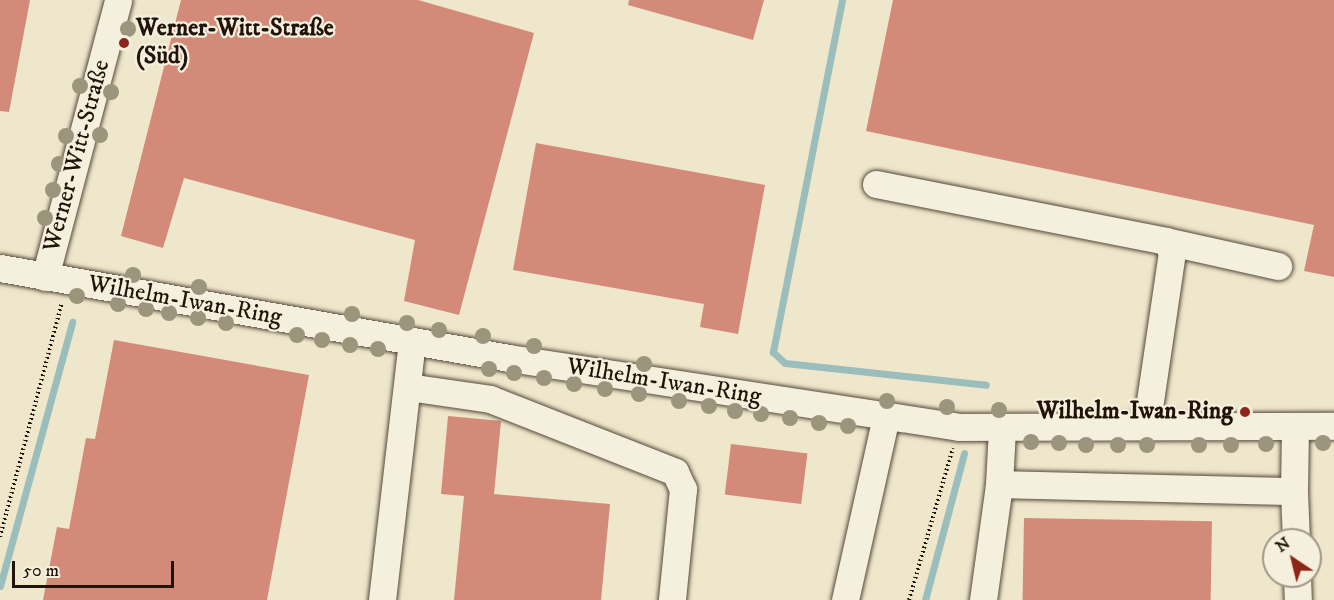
<!DOCTYPE html>
<html>
<head>
<meta charset="utf-8">
<style>
  body { margin:0 }
  #map { position:relative; width:1334px; height:600px; overflow:hidden; background:#efe7cb; font-family:"IM FELL DW Pica",serif }
  div>[style] { position:absolute }
  .stream>* { height:7px; margin:-3.5px; padding:0 3.5px; transform-origin:3.5px; border-radius:3.5px; background:#9bbebd }
  .building>* { inset:0; background:#d38a79; transform-origin:0 0 }
  .path>* { height:4px; margin-top:-2px; transform-origin:0; background:repeating-linear-gradient(90deg,#201309 0 1.5px,transparent 0 4.5px) }
  .roads { filter:drop-shadow(0 0 2px #54483a) drop-shadow(0 0 2px #54483a) }
  .minor>* { height:27px; margin:-13.5px; padding:0 13.5px; transform-origin:13.5px; border-radius:13.5px; background:#f5efdd }
  .trees>* { width:16px; height:16px; margin:-8px; border-radius:50%; background:#9a957c }
  .dots>* { width:16px; height:16px; translate:-50% -50%; box-sizing:border-box; border:3px solid #f5efdd; border-radius:50% }
  span { translate:-50% -50%; white-space:nowrap; text-align:center; line-height:1.15; -webkit-text-stroke:4.5px #f5efdd; paint-order:stroke }
  .poi-label { font-size:24px; color:#201309; font-weight:700 }
  .left { translate:0 -50%; text-align:left }
  .right { translate:-100% -50%; text-align:right }
  .street-label { font-size:24px; color:#201309 }
  .north { position:absolute; left:1262px; top:528px; width:60px; height:60px; box-sizing:border-box; background:#f5efdd; border:2px solid #a09788; border-radius:50%; rotate:325deg; font-size:16px; font-weight:700; line-height:24px; text-align:center; color:#201309 }
  .north::after { content:''; display:block; margin:auto; width:21px; height:27px; background:#8f2418; clip-path:polygon(50% 0,100% 100%,50% 72%,0 100%) }
  .scale { position:absolute; left:12px; top:561px; width:162px; height:27px; box-sizing:border-box; border:3px solid #201309; border-top:0; padding-left:8px; font-size:18px; line-height:21px; white-space:nowrap; color:#201309; -webkit-text-stroke:4px #f5efdd; paint-order:stroke }
</style>
</head>
<body>
<div id="map">
  <div class="stream">
    <div style="left:842px;top:0;width:359px;rotate:101.1deg"></div>
    <div style="left:773px;top:352px;width:16px;rotate:43deg"></div>
    <div style="left:785px;top:363px;width:202px;rotate:6.2deg"></div>
    <div style="left:0;top:586px;width:274px;rotate:-74.7deg"></div>
    <div style="left:925px;top:600px;width:152px;rotate:-75.1deg"></div>
  </div>
  <div class="building">
    <div style="clip-path:polygon(0 0,30px 0,9px 112px,0 111px)"></div>
    <div style="clip-path:polygon(181px 0,418px 0,534px 33px,459px 315px,404px 301px,415px 240px,184px 178px,163px 248px,121px 236px)"></div>
    <div style="clip-path:polygon(629px 0,764px 0,753px 40px,628px 5px)"></div>
    <div style="clip-path:polygon(893px 0,1334px 0,1334px 277px,1304px 271px,1314px 225px,866px 131px)"></div>
    <div style="clip-path:polygon(536px 143px,765px 185px,738px 334px,700px 327px,704px 304px,513px 270px)"></div>
    <div style="clip-path:polygon(114px 340px,309px 375px,267px 600px,43px 600px,57px 527px,69px 529px,86px 438px,95px 439px)"></div>
    <div style="clip-path:polygon(448px 416px,501px 421px,494px 494px,610px 504px,601px 600px,454px 600px,464px 496px,441px 494px)"></div>
    <div style="left:731px;top:444px;width:77px;height:51px;rotate:7deg"></div>
    <div style="left:1024px;top:518px;width:188px;height:82px;rotate:1deg"></div>
  </div>
  <div class="path">
    <div style="left:0;top:537px;width:242px;rotate:-75.2deg"></div>
    <div style="left:909px;top:600px;width:158px;rotate:-73.9deg"></div>
  </div>
  <div class="roads">
    <div class="minor">
      <div style="left:876px;top:184px;width:296px;rotate:11.1deg"></div>
      <div style="left:1166px;top:241px;width:13px;rotate:61deg"></div>
      <div style="left:1172px;top:252px;width:178px;rotate:98.4deg"></div>
      <div style="left:1166px;top:241px;width:115px;rotate:12.6deg"></div>
      <div style="left:0;top:268px;width:517px;rotate:10.03deg"></div>
      <div style="left:509px;top:358px;width:455px;rotate:8.7deg"></div>
      <div style="left:959px;top:427px;width:375px;rotate:-0.2deg"></div>
      <div style="left:45px;top:277px;width:286px;rotate:-75.2deg"></div>
      <div style="left:408px;top:387px;width:83px;rotate:8.3deg"></div>
      <div style="left:490px;top:399px;width:199px;rotate:21.5deg"></div>
      <div style="left:675px;top:472px;width:19px;rotate:65deg"></div>
      <div style="left:683px;top:489px;width:112px;rotate:95.7deg"></div>
      <div style="left:1002px;top:429px;width:55px;rotate:93.1deg"></div>
      <div style="left:999px;top:484px;width:295px;rotate:1.4deg"></div>
      <div style="left:1294px;top:491px;width:65px;rotate:-89.1deg"></div>
      <div style="left:1294px;top:491px;width:49px;rotate:87.7deg"></div>
      <div style="left:1297px;top:576px;width:24px;rotate:88deg"></div>
      <div style="left:382px;top:600px;width:261px;rotate:-83.4deg"></div>
      <div style="left:845px;top:600px;width:189px;rotate:-77.4deg"></div>
      <div style="left:983px;top:600px;width:117px;rotate:-82.1deg"></div>
    </div>
  </div>
  <div class="trees">
    <div style="left:128px;top:29px"></div>
    <div style="left:80px;top:86px"></div>
    <div style="left:111px;top:92px"></div>
    <div style="left:100px;top:135px"></div>
    <div style="left:66px;top:136px"></div>
    <div style="left:59px;top:164px"></div>
    <div style="left:53px;top:190px"></div>
    <div style="left:45px;top:218px"></div>
    <div style="left:133px;top:275px"></div>
    <div style="left:199px;top:287px"></div>
    <div style="left:77px;top:296px"></div>
    <div style="left:118px;top:304px"></div>
    <div style="left:146px;top:309px"></div>
    <div style="left:169px;top:313px"></div>
    <div style="left:352px;top:314px"></div>
    <div style="left:198px;top:318px"></div>
    <div style="left:226px;top:323px"></div>
    <div style="left:407px;top:323px"></div>
    <div style="left:439px;top:330px"></div>
    <div style="left:297px;top:335px"></div>
    <div style="left:483px;top:336px"></div>
    <div style="left:322px;top:340px"></div>
    <div style="left:350px;top:345px"></div>
    <div style="left:534px;top:346px"></div>
    <div style="left:378px;top:349px"></div>
    <div style="left:644px;top:364px"></div>
    <div style="left:489px;top:369px"></div>
    <div style="left:514px;top:373px"></div>
    <div style="left:544px;top:378px"></div>
    <div style="left:574px;top:384px"></div>
    <div style="left:605px;top:389px"></div>
    <div style="left:639px;top:394px"></div>
    <div style="left:679px;top:401px"></div>
    <div style="left:887px;top:401px"></div>
    <div style="left:709px;top:406px"></div>
    <div style="left:947px;top:407px"></div>
    <div style="left:999px;top:410px"></div>
    <div style="left:735px;top:411px"></div>
    <div style="left:761px;top:414px"></div>
    <div style="left:790px;top:418px"></div>
    <div style="left:819px;top:423px"></div>
    <div style="left:848px;top:426px"></div>
    <div style="left:1031px;top:442px"></div>
    <div style="left:1059px;top:443px"></div>
    <div style="left:1323px;top:443px"></div>
    <div style="left:1266px;top:444px"></div>
    <div style="left:1086px;top:445px"></div>
    <div style="left:1118px;top:445px"></div>
    <div style="left:1147px;top:445px"></div>
    <div style="left:1199px;top:445px"></div>
    <div style="left:1231px;top:445px"></div>
  </div>
  <div class="dots">
    <div style="left:124px;top:43px;background:#8f2418"></div>
    <div style="left:1245px;top:412px;background:#8f2418"></div>
  </div>
  <div class="poi-label">
    <span class="left" style="left:136px;top:43px">Werner-Witt-Straße<br>(Süd)</span>
    <span class="right" style="left:1233px;top:412px">Wilhelm-Iwan-Ring</span>
  </div>
  <div class="street-label">
    <span style="left:77px;top:156px;rotate:-75deg">Werner-Witt-Straße</span>
    <span style="left:185px;top:301px;rotate:10deg">Wilhelm-Iwan-Ring</span>
    <span style="left:664px;top:382px;rotate:9deg">Wilhelm-Iwan-Ring</span>
  </div>
  <div class="north">N</div>
  <div class="scale">50 m</div>
</div>
</body>
</html>
